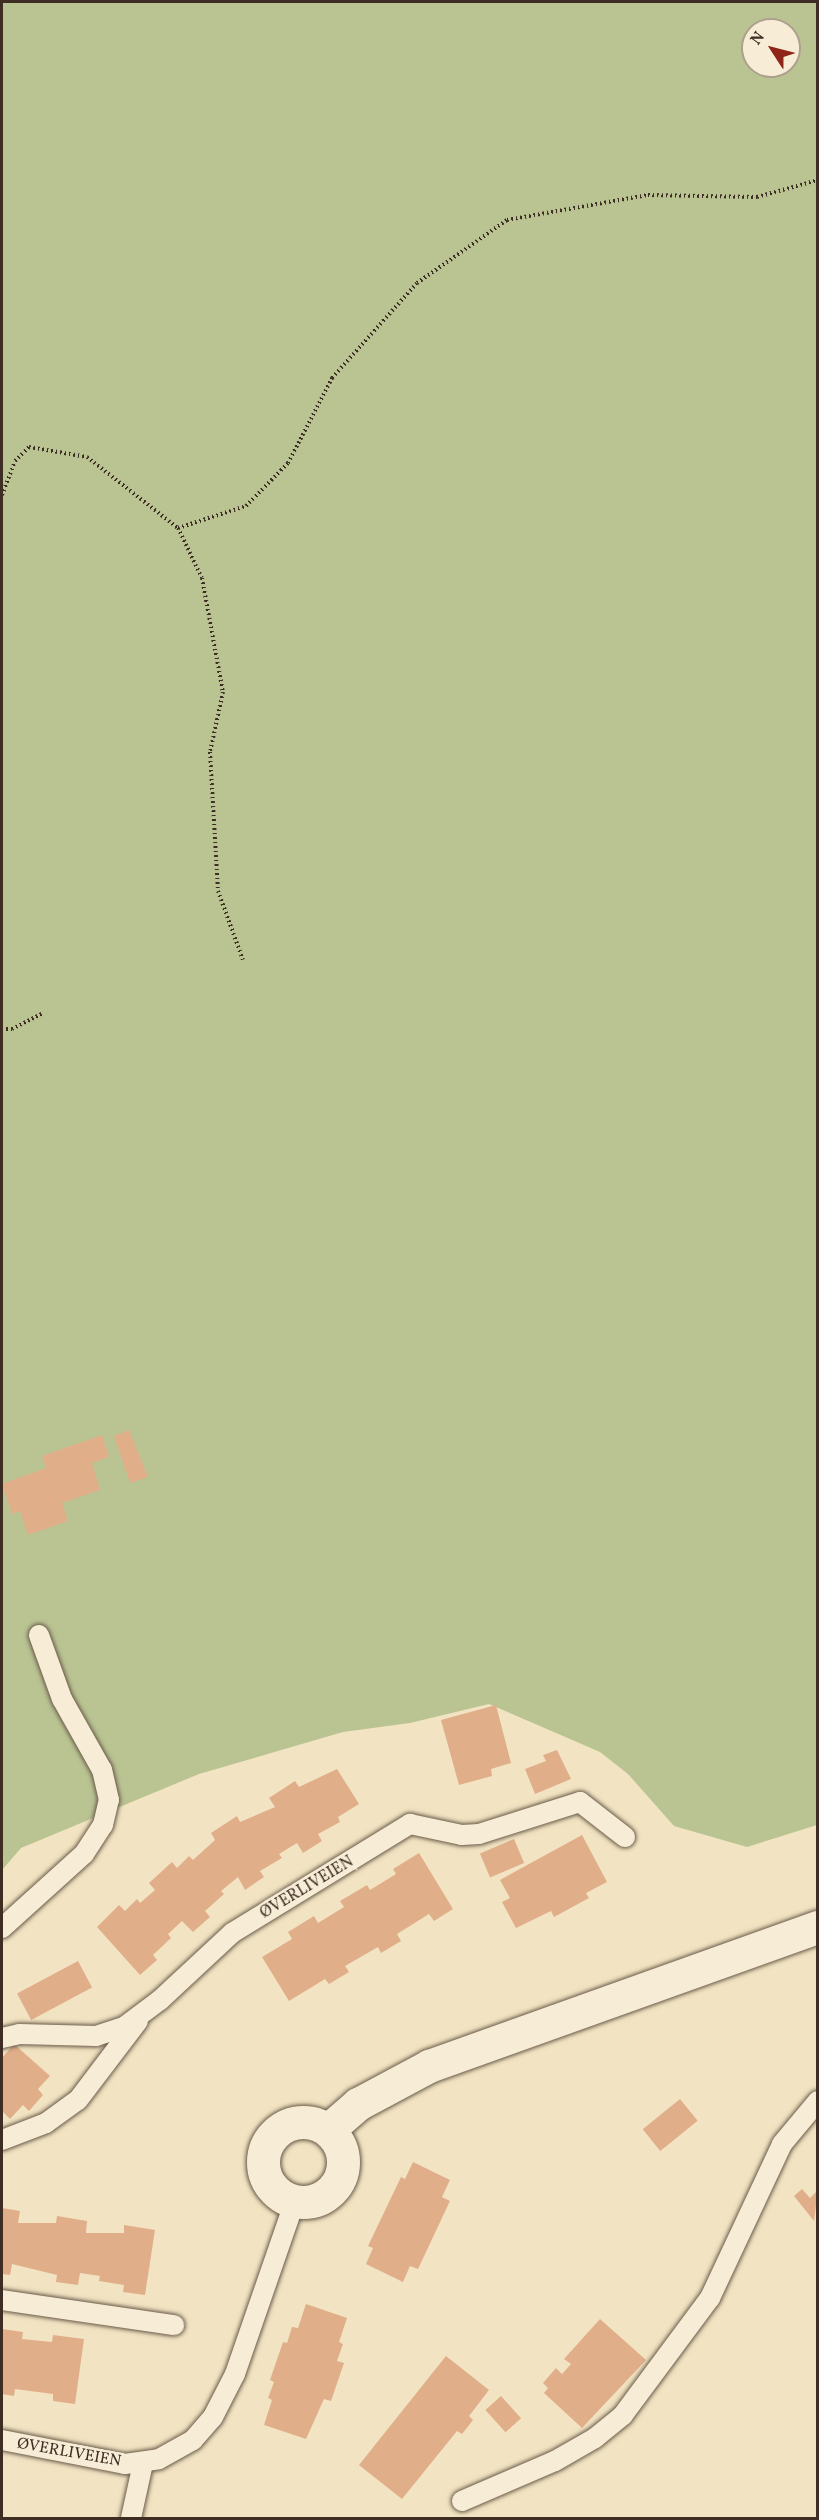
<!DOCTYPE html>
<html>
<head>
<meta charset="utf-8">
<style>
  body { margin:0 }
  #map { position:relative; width:819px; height:2520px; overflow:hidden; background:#f2e4c2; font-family:Vollkorn,serif }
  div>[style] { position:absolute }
  .green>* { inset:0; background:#bac493 }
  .building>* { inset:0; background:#e1ae8a; transform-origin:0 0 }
  .path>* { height:4px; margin-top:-2px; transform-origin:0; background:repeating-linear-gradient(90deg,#3d2d22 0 1.5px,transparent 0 4.5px) }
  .roads { filter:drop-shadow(0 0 2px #6a5b4a) drop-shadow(0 0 2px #6a5b4a) }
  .service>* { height:20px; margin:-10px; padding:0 10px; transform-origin:10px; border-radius:10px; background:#f7edd7 }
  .minor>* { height:33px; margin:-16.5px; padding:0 16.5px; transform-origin:16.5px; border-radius:16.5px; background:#f7edd7 }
  .minor>.ring { margin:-16.5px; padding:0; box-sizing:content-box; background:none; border:33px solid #f7edd7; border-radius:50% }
  span { translate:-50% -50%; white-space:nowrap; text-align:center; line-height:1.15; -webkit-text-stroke:4.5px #f7edd7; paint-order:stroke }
  .street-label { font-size:16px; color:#3d2d22 }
  .frame { position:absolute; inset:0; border:3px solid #3d2d22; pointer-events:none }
  .north { position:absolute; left:741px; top:18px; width:60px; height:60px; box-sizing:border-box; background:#f7edd7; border:2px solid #ada08f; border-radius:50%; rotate:306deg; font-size:16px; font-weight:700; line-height:24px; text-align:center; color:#3d2d22 }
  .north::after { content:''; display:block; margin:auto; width:21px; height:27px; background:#8f2418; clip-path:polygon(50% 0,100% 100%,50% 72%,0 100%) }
</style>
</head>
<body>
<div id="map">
  <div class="green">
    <div style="clip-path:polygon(evenodd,2px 2px,817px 2px,817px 1825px,747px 1847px,674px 1826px,628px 1774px,600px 1752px,489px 1704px,410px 1723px,343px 1732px,199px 1774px,21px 1848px,2px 1870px,2px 2px,753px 30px,789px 30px,789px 66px,753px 66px,753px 30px)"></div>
  </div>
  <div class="building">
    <div style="clip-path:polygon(129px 1430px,148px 1477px,130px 1483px,114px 1436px)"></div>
    <div style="clip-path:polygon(102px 1435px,109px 1457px,92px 1463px,100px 1490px,62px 1503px,68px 1521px,28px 1535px,20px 1511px,12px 1514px,2px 1484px,46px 1468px,42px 1456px)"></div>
    <div style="clip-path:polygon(496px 1705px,511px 1763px,491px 1769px,492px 1776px,459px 1785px,441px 1720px)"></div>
    <div style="clip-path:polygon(557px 1750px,571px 1779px,535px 1794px,525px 1769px,546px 1761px,543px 1755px)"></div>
    <div style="clip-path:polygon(337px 1769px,359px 1804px,338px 1817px,340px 1822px,318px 1834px,322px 1841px,303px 1853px,297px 1843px,279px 1854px,282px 1858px,260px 1871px,264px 1877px,245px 1890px,238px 1877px,221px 1891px,224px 1894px,205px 1911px,210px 1917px,193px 1932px,182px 1921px,168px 1934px,171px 1938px,153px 1955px,157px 1960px,140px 1975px,97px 1927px,119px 1905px,125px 1911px,137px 1899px,140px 1903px,155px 1890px,149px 1883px,172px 1862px,177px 1868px,189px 1856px,193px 1860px,215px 1840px,211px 1833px,237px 1816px,240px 1822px,275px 1807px,269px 1798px,295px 1781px,299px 1787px)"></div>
    <div style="clip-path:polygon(582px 1835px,607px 1882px,586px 1893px,589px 1898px,554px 1917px,551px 1911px,516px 1928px,502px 1902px,510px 1898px,500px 1880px)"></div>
    <div style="left:514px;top:1839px;width:26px;height:37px;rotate:67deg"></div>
    <div style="clip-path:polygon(419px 1853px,453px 1909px,434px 1921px,429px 1914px,397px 1934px,401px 1941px,381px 1953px,378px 1947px,345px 1966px,349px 1972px,329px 1984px,325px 1979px,289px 2001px,262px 1957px,292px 1939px,288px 1932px,314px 1916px,318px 1923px,344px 1907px,340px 1901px,367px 1885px,370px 1890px,396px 1874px,393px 1869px)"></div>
    <div style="left:78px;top:1961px;width:30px;height:69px;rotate:62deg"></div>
    <div style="clip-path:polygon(14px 2044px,50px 2076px,38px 2089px,43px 2095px,29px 2111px,23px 2105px,10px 2119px,2px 2111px,2px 2058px)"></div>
    <div style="left:680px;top:2099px;width:28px;height:48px;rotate:51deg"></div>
    <div style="clip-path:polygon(413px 2162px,450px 2180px,442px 2197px,450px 2201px,418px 2269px,410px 2266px,403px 2282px,366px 2264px,373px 2248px,368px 2246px,401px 2177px,405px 2179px)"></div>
    <div style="clip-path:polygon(802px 2189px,810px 2198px,818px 2190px,814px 2221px,794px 2196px)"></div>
    <div style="clip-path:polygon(2px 2208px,20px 2211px,18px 2223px,56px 2223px,57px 2216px,87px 2221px,86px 2233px,124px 2233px,124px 2225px,155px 2230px,145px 2295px,123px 2292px,124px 2285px,99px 2281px,100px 2276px,80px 2273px,78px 2285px,56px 2282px,57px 2275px,12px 2264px,10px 2275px,2px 2274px)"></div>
    <div style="clip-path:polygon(306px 2304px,347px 2318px,339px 2342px,343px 2344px,337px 2361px,344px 2363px,331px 2401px,324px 2399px,306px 2439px,264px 2425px,272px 2400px,268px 2398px,274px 2382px,270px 2380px,283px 2342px,287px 2343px,292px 2327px,298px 2328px)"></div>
    <div style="clip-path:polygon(600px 2319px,646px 2360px,582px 2428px,544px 2393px,548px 2388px,543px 2383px,556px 2368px,562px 2374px,571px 2364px,564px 2359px)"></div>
    <div style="clip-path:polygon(2px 2329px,23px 2332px,22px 2339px,52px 2342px,53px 2335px,84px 2339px,75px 2404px,53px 2401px,53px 2394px,15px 2389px,14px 2396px,2px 2394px)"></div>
    <div style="clip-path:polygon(446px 2356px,489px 2390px,469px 2416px,473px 2420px,462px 2434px,457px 2431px,402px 2499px,359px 2465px)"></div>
    <div style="left:501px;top:2396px;width:30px;height:21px;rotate:48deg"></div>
  </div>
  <div class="path">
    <div style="left:2px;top:495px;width:36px;rotate:-69deg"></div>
    <div style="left:15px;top:461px;width:20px;rotate:-45deg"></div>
    <div style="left:29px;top:447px;width:59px;rotate:9.8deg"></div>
    <div style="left:87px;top:457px;width:115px;rotate:38deg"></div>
    <div style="left:178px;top:528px;width:71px;rotate:-17.9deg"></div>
    <div style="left:246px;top:506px;width:60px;rotate:-45.7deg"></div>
    <div style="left:288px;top:463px;width:96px;rotate:-62.6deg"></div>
    <div style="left:332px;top:378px;width:127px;rotate:-48.2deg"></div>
    <div style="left:417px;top:283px;width:110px;rotate:-35deg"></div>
    <div style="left:507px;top:220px;width:143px;rotate:-10.1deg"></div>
    <div style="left:648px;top:195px;width:109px;rotate:1.1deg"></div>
    <div style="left:757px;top:197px;width:63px;rotate:-15.6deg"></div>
    <div style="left:178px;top:528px;width:55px;rotate:64.4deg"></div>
    <div style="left:202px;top:578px;width:116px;rotate:79.6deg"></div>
    <div style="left:223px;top:692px;width:61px;rotate:102.2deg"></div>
    <div style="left:210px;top:752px;width:139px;rotate:86.7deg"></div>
    <div style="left:218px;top:891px;width:73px;rotate:70.1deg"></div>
    <div style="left:2px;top:1029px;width:10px"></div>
    <div style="left:12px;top:1029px;width:34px;rotate:-27deg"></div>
  </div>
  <div class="roads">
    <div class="service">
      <div style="left:2px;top:1928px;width:110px;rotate:-42.1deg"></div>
      <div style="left:84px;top:1854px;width:35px;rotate:-57deg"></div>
      <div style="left:103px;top:1825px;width:26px;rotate:-77deg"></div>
      <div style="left:109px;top:1800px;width:31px;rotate:-103deg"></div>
      <div style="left:102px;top:1770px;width:81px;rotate:-119.4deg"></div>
      <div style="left:62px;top:1699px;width:68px;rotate:-109.8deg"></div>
      <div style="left:2px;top:2038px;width:17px;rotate:-13deg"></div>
      <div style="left:19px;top:2034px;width:77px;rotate:1.5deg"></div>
      <div style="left:96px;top:2036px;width:29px;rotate:-18deg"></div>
      <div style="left:124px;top:2027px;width:45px;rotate:-36.9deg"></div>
      <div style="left:160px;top:2000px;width:98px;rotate:-42.9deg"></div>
      <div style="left:232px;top:1933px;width:209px;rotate:-31.5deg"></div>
      <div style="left:410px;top:1824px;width:53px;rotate:11.9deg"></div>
      <div style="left:462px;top:1835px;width:17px;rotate:-3deg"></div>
      <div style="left:479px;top:1834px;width:106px;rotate:-17.6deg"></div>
      <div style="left:580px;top:1802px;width:57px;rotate:37.9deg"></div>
      <div style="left:2px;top:2140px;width:47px;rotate:-21.1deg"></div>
      <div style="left:46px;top:2123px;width:39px;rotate:-36deg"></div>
      <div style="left:78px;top:2100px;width:99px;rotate:-52.8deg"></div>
      <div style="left:2px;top:2300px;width:174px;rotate:8.3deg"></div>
      <div style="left:2px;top:2440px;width:125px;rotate:11deg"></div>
      <div style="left:125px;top:2464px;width:34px;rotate:-8deg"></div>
      <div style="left:159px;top:2459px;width:39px;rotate:-29deg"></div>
      <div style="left:193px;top:2440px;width:30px;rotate:-49deg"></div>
      <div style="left:213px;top:2417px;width:48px;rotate:-62.9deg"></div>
      <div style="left:235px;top:2374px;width:183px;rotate:-70.9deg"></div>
      <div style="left:462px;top:2501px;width:101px;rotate:-23.3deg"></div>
      <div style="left:555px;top:2461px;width:46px;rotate:-29.9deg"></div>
      <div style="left:595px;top:2438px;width:36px;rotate:-39deg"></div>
      <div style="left:623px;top:2415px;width:146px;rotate:-53.4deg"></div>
      <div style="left:710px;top:2298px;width:170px;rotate:-64.9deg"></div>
      <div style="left:782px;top:2144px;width:56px;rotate:-50.1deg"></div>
      <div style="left:131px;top:2518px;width:56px;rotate:-77.7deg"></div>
    </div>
    <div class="minor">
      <div class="ring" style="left:263px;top:2122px;width:47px;height:47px"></div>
      <div style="left:328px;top:2130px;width:40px;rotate:-41deg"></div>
      <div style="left:358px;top:2104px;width:81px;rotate:-28.2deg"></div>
      <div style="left:429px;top:2066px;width:413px;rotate:-19.7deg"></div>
    </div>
  </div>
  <div class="street-label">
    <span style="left:307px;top:1888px;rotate:-31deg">ØVERLIVEIEN</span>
    <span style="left:69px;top:2453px;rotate:10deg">ØVERLIVEIEN</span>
  </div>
  <div class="frame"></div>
  <div class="north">N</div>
</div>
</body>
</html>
